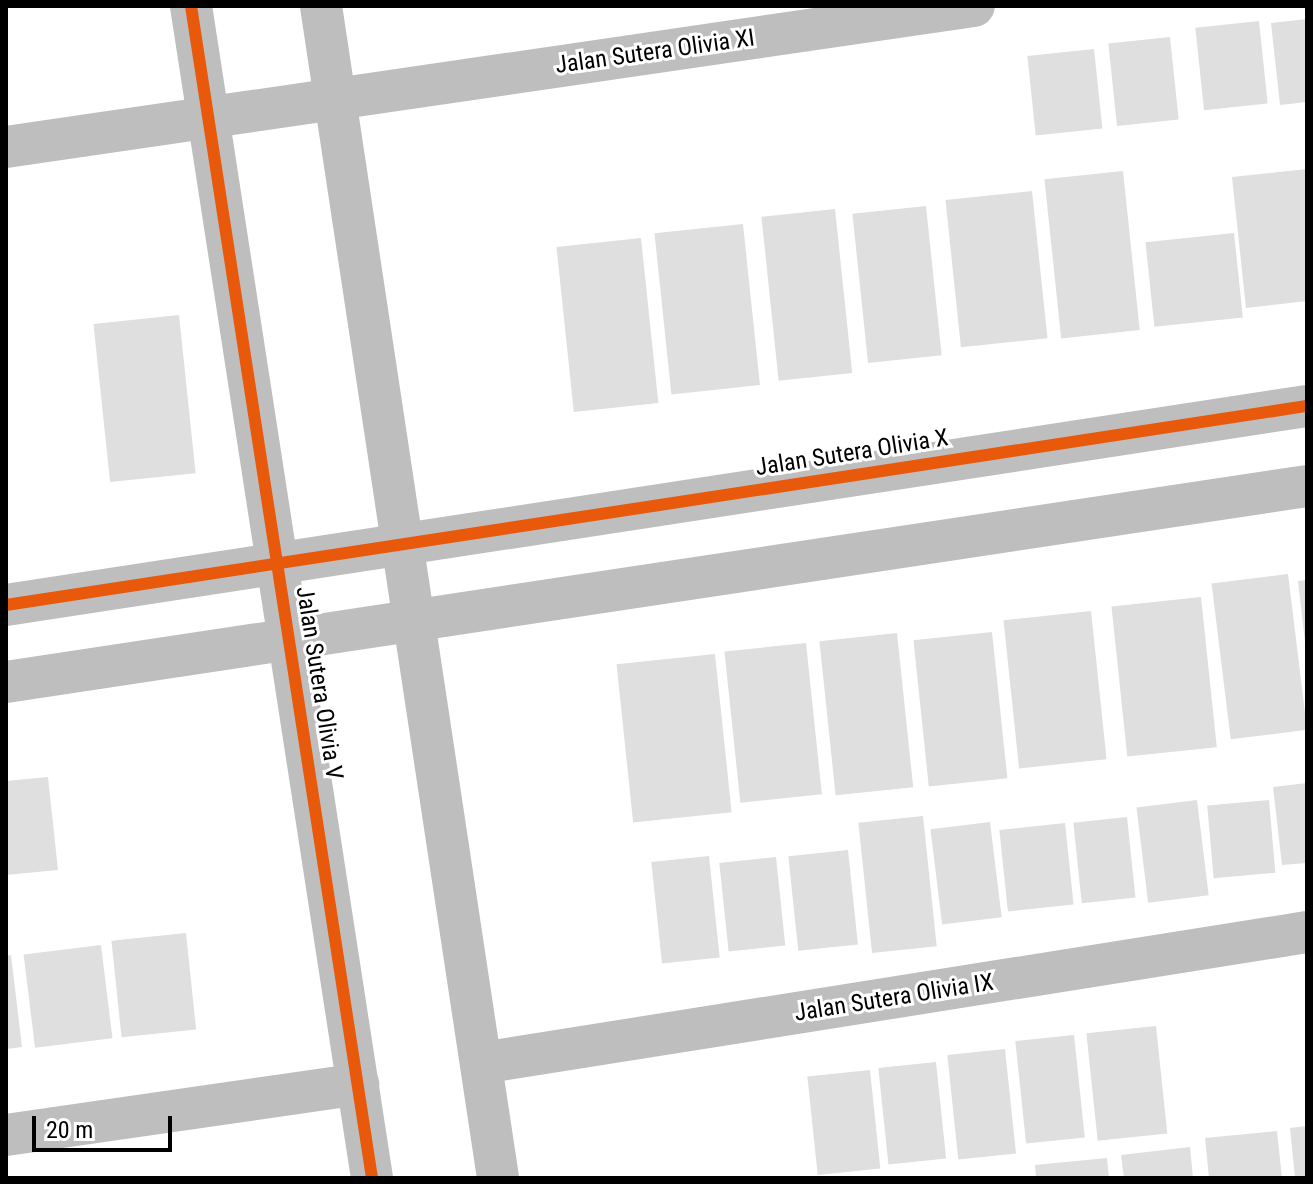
<!DOCTYPE html>
<html>
<head>
<meta charset="utf-8">
<style>
  body { margin:0 }
  #map { position:relative; width:1313px; height:1184px; overflow:hidden; background:#fff; font-family:"Roboto Condensed",sans-serif }
  div>[style] { position:absolute }
  .building>* { inset:0; background:#dfdfdf; transform-origin:0 0 }
  .minor>* { height:42px; margin:-21px; padding:0 21px; transform-origin:21px; border-radius:21px; background:#bebebe }
  .cycleway>* { height:12px; margin:-6px; padding:0 6px; transform-origin:6px; border-radius:6px; background:#e8590c }
  span { translate:-50% -50%; white-space:nowrap; text-align:center; line-height:1.15; -webkit-text-stroke:6px #fff; paint-order:stroke }
  .street-label { font-size:24px; color:#000 }
  .frame { position:absolute; inset:0; border:8px solid #000; pointer-events:none }
  .scale { position:absolute; left:32px; top:1116px; width:140px; height:36px; box-sizing:border-box; border:4px solid #000; border-top:0; padding-left:10px; font-size:24px; line-height:28px; white-space:nowrap; color:#000; -webkit-text-stroke:6px #fff; paint-order:stroke }
</style>
</head>
<body>
<div id="map">
  <div class="building">
    <div style="clip-path:polygon(1307px 19px,1307px 102px,1280px 105px,1271px 23px)"></div>
    <div style="left:1259px;top:21px;width:83px;height:64px;rotate:84deg"></div>
    <div style="left:1170px;top:37px;width:83px;height:62px;rotate:84deg"></div>
    <div style="left:1094px;top:49px;width:80px;height:67px;rotate:84deg"></div>
    <div style="clip-path:polygon(1307px 169px,1307px 301px,1246px 308px,1232px 177px)"></div>
    <div style="left:1123px;top:171px;width:160px;height:79px;rotate:84deg"></div>
    <div style="left:1032px;top:191px;width:148px;height:87px;rotate:84deg"></div>
    <div style="left:926px;top:206px;width:150px;height:74px;rotate:84deg"></div>
    <div style="left:835px;top:209px;width:165px;height:74px;rotate:84deg"></div>
    <div style="left:743px;top:224px;width:162px;height:89px;rotate:84deg"></div>
    <div style="left:1234px;top:233px;width:85px;height:89px;rotate:84deg"></div>
    <div style="left:641px;top:238px;width:166px;height:85px;rotate:84deg"></div>
    <div style="left:179px;top:315px;width:159px;height:86px;rotate:84deg"></div>
    <div style="left:1288px;top:574px;width:157px;height:77px;rotate:83deg"></div>
    <div style="clip-path:polygon(1307px 580px,1307px 642px,1305px 642px,1298px 581px)"></div>
    <div style="left:1201px;top:597px;width:151px;height:90px;rotate:84deg"></div>
    <div style="left:1091px;top:611px;width:149px;height:88px;rotate:84deg"></div>
    <div style="left:992px;top:632px;width:147px;height:79px;rotate:84deg"></div>
    <div style="left:897px;top:633px;width:155px;height:78px;rotate:84deg"></div>
    <div style="left:806px;top:643px;width:152px;height:82px;rotate:84deg"></div>
    <div style="left:715px;top:654px;width:159px;height:99px;rotate:84deg"></div>
    <div style="clip-path:polygon(48px 777px,58px 870px,6px 875px,6px 781px)"></div>
    <div style="clip-path:polygon(1307px 783px,1307px 863px,1282px 865px,1273px 787px)"></div>
    <div style="left:1197px;top:800px;width:96px;height:61px;rotate:83deg"></div>
    <div style="left:1269px;top:800px;width:73px;height:62px;rotate:85deg"></div>
    <div style="left:923px;top:816px;width:131px;height:65px;rotate:84deg"></div>
    <div style="left:1127px;top:817px;width:81px;height:54px;rotate:84deg"></div>
    <div style="left:990px;top:822px;width:96px;height:60px;rotate:83deg"></div>
    <div style="left:1065px;top:823px;width:82px;height:66px;rotate:84deg"></div>
    <div style="left:848px;top:850px;width:95px;height:60px;rotate:84deg"></div>
    <div style="left:709px;top:856px;width:102px;height:58px;rotate:84deg"></div>
    <div style="left:776px;top:857px;width:89px;height:57px;rotate:84deg"></div>
    <div style="left:186px;top:933px;width:97px;height:75px;rotate:84deg"></div>
    <div style="left:101px;top:945px;width:94px;height:78px;rotate:83deg"></div>
    <div style="clip-path:polygon(11px 955px,22px 1047px,6px 1049px,6px 956px)"></div>
    <div style="left:1156px;top:1026px;width:108px;height:70px;rotate:84deg"></div>
    <div style="left:1074px;top:1035px;width:103px;height:59px;rotate:84deg"></div>
    <div style="left:1005px;top:1049px;width:105px;height:58px;rotate:84deg"></div>
    <div style="left:936px;top:1062px;width:97px;height:58px;rotate:84deg"></div>
    <div style="left:870px;top:1070px;width:99px;height:63px;rotate:84deg"></div>
    <div style="clip-path:polygon(1307px 1126px,1307px 1178px,1295px 1178px,1290px 1128px)"></div>
    <div style="clip-path:polygon(1277px 1131px,1282px 1178px,1209px 1178px,1205px 1138px)"></div>
    <div style="clip-path:polygon(1190px 1147px,1193px 1178px,1124px 1178px,1121px 1155px)"></div>
    <div style="clip-path:polygon(1107px 1158px,1109px 1178px,1036px 1178px,1035px 1165px)"></div>
  </div>
  <div class="minor">
    <div style="left:191px;top:6px;width:1186px;rotate:81.22deg"></div>
    <div style="left:321px;top:6px;width:1185px;rotate:81.41deg"></div>
    <div style="left:6px;top:147px;width:978px;rotate:-8.29deg"></div>
    <div style="left:6px;top:605px;width:1316px;rotate:-8.7deg"></div>
    <div style="left:6px;top:682px;width:1316px;rotate:-8.57deg"></div>
    <div style="left:481px;top:1063px;width:836px;rotate:-9.01deg"></div>
    <div style="left:6px;top:1135px;width:356px;rotate:-8.2deg"></div>
  </div>
  <div class="cycleway">
    <div style="left:191px;top:6px;width:1186px;rotate:81.22deg"></div>
    <div style="left:6px;top:605px;width:1316px;rotate:-8.7deg"></div>
  </div>
  <div class="street-label">
    <span style="left:655px;top:52px;rotate:-8deg">Jalan Sutera Olivia XI</span>
    <span style="left:852px;top:453px;rotate:-9deg">Jalan Sutera Olivia X</span>
    <span style="left:319px;top:683px;rotate:81deg">Jalan Sutera Olivia V</span>
    <span style="left:894px;top:998px;rotate:-9deg">Jalan Sutera Olivia IX</span>
  </div>
  <div class="frame"></div>
  <div class="scale">20 m</div>
</div>
</body>
</html>
